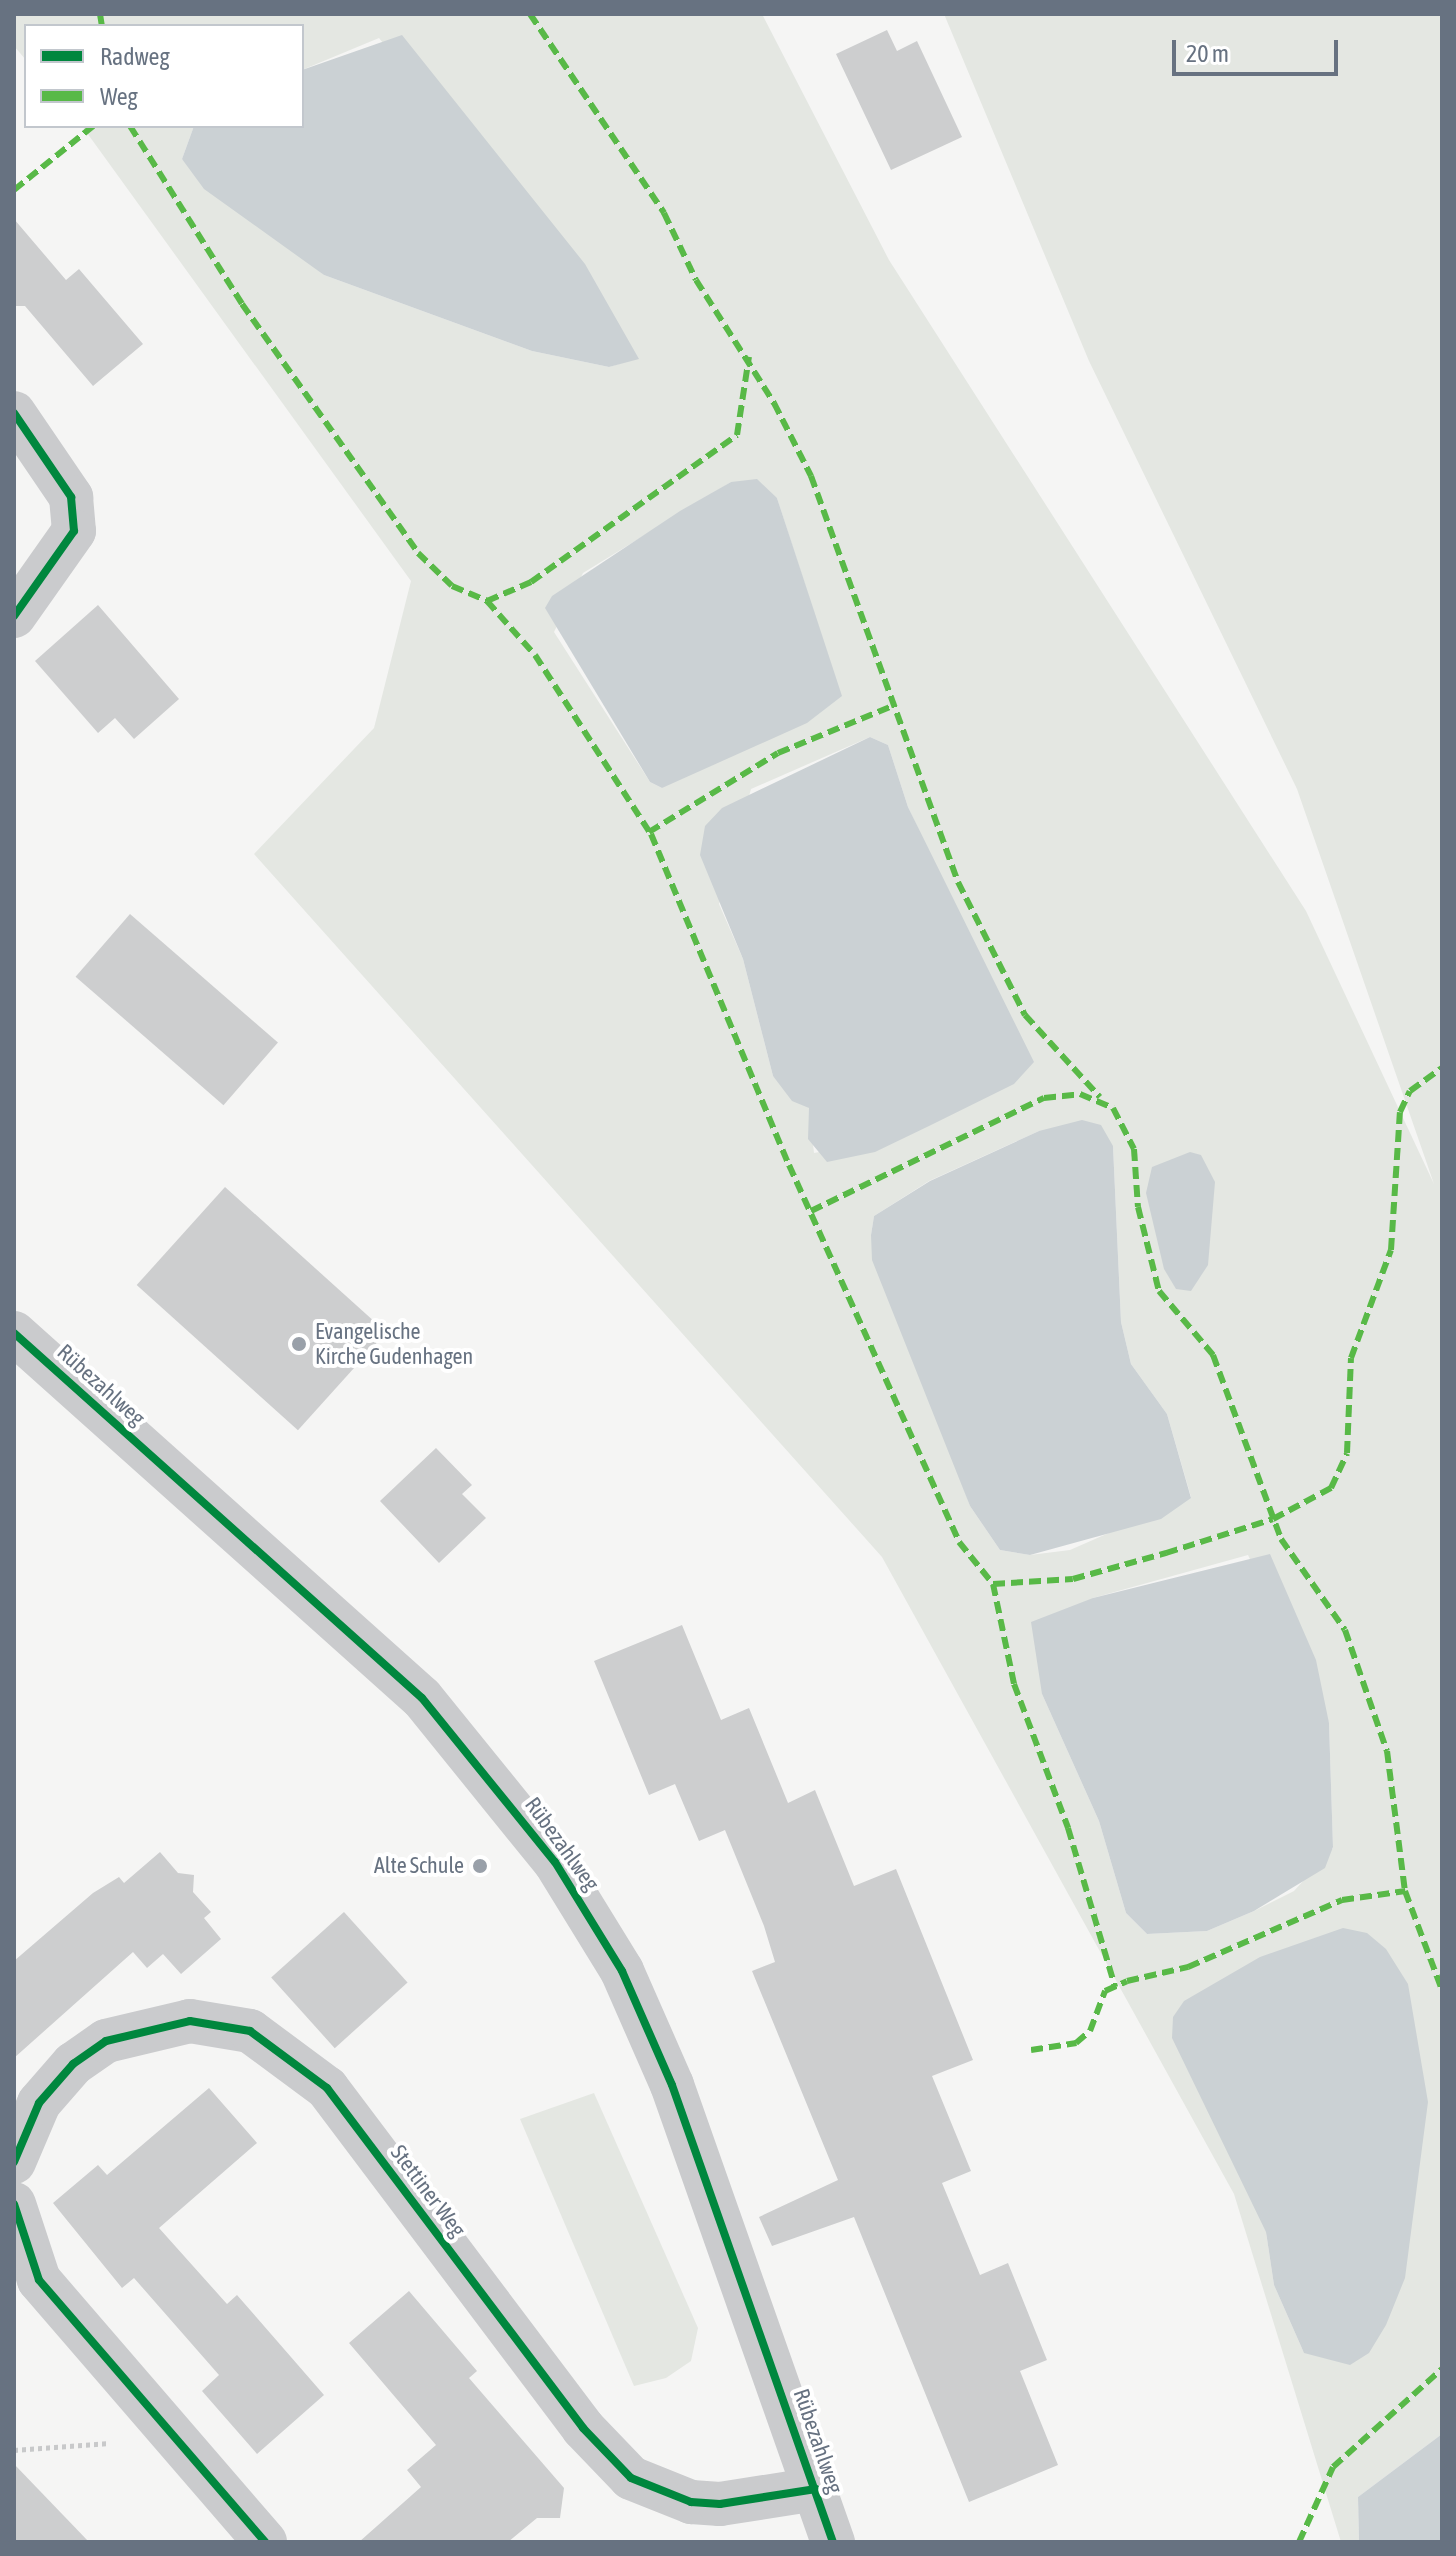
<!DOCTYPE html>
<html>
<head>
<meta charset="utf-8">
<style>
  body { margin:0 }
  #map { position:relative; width:1456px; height:2556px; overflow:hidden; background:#f5f5f4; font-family:"Asap Condensed",sans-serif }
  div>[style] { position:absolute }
  .green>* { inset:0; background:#e4e7e2 }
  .water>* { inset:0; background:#cbd1d4 }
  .building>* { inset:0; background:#cdcecf; transform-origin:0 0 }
  .path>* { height:5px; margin-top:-2.5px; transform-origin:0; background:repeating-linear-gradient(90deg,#c8c9ca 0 4px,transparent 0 8px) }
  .minor>* { height:44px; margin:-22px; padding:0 22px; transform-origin:22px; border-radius:22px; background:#cacbcd }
  .quiet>* { height:6px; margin-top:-3px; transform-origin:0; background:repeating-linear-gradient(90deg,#58b947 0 12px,transparent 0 18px) }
  .cycleway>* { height:8px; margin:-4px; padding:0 4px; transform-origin:4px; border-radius:4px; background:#00873e }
  .dots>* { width:22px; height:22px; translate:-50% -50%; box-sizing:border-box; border:4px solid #fff; border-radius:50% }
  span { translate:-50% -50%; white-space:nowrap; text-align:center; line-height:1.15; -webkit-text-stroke:8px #fff; paint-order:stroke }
  .poi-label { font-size:22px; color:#677281 }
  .left { translate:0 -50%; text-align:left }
  .right { translate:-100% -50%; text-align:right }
  .street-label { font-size:22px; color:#677281 }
  .frame { position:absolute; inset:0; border:16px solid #677281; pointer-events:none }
  .legend { position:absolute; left:24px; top:24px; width:280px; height:104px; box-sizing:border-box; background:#fff; border:2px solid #c2c7cd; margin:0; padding:10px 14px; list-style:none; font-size:24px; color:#677281 }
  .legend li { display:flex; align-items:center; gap:16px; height:40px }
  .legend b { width:40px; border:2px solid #c2c7cd }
  .scale { position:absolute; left:1172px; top:40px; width:166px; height:36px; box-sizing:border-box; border:4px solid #677281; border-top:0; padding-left:10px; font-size:24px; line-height:28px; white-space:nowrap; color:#677281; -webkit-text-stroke:6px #fff; paint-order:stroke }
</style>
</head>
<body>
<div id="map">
  <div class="green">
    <div style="clip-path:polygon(evenodd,14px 14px,762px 14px,889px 260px,1306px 911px,1434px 1184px,1297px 789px,1089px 361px,944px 14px,1442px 14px,1442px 2434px,1358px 2497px,1359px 2542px,1341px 2542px,1234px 2194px,882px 1557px,254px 854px,374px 728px,411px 581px,82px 126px,194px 126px,182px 159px,324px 275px,532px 351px,609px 367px,638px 358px,379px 38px,302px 70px,302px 26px,26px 26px,26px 60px,14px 46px,14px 14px,731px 482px,777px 498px,817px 622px,662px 788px,650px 782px,554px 632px,583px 573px,731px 482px,14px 14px,870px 737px,888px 745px,908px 807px,991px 984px,992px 1094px,903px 1137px,814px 1153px,809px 1108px,773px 1076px,743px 959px,719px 904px,751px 789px,870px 737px,14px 14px,1039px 1131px,1113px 1146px,1121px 1322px,1131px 1364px,1167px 1414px,1191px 1497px,1070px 1550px,1030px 1555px,1000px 1550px,970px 1506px,871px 1235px,874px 1216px,929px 1181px,1039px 1131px,14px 14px,1248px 1555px,1329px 1723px,1333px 1848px,1294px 1891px,1254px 1911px,1207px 1931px,1147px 1934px,1126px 1913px,1099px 1821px,1042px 1694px,1093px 1598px,1248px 1555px,14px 14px,1266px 2232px,1304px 2353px,1274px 2285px,1266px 2232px)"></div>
    <div style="clip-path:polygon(594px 2093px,698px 2328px,691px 2361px,666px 2378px,634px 2386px,520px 2119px)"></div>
  </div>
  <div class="water">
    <div style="clip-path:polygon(402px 35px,585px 264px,639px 359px,609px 367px,532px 351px,324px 275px,204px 189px,182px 159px,194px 126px,302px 126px,302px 70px)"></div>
    <div style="clip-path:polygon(757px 479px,777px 498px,842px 696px,807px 723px,662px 788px,650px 782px,545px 608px,552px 596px,680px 511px,731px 482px)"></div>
    <div style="clip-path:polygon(870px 737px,888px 745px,908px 807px,1034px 1062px,1014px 1084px,929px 1126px,875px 1152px,827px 1162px,808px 1139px,809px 1108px,792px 1101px,773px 1076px,743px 959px,700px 855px,705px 826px,722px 808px)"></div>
    <div style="clip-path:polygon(1082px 1120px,1101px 1125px,1113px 1146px,1121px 1322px,1131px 1364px,1167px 1414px,1191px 1498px,1161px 1519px,1030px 1555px,1000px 1550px,970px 1506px,872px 1260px,871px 1235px,874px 1216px,930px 1181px,1039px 1131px)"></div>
    <div style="clip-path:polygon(1190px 1152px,1201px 1155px,1215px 1182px,1208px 1265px,1191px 1291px,1176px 1289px,1164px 1269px,1146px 1193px,1152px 1167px)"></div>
    <div style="clip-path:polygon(1270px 1554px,1316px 1660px,1329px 1723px,1333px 1847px,1325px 1868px,1254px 1911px,1207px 1931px,1147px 1934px,1126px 1913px,1099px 1821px,1042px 1694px,1031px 1622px,1093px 1598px)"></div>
    <div style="clip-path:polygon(1343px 1928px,1367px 1933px,1386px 1949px,1408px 1984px,1428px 2102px,1405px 2278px,1386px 2325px,1369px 2353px,1350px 2365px,1304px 2353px,1274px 2285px,1266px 2232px,1172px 2038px,1173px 2017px,1184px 2001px,1260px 1957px)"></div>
    <div style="clip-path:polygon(1442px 2434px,1442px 2542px,1359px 2542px,1358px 2497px)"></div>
  </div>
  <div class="building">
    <div style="clip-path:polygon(887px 30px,897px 51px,917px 41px,962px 137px,891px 170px,836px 54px)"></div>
    <div style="clip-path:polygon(14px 219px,66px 280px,79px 269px,143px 344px,93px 386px,25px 306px,14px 306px)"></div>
    <div style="clip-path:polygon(98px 605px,179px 699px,134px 739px,115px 718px,98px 733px,35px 661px)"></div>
    <div style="left:130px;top:914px;width:196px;height:83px;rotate:41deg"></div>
    <div style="left:225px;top:1187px;width:217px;height:132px;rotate:42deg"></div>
    <div style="clip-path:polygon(436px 1448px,472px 1485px,462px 1494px,486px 1518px,439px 1563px,380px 1501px)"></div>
    <div style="clip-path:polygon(682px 1625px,721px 1720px,749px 1708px,788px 1803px,815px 1790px,854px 1886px,896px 1869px,973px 2060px,932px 2076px,971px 2171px,942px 2183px,980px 2275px,1008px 2263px,1047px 2360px,1020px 2371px,1058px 2465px,969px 2502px,854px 2217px,772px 2246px,759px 2217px,838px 2180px,752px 1971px,775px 1962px,764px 1926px,725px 1830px,699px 1841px,675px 1784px,649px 1795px,594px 1661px)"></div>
    <div style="clip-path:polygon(160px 1852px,178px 1873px,194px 1875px,193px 1892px,211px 1912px,204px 1918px,221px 1939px,181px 1974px,163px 1954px,147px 1968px,133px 1952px,14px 2058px,14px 1961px,93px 1893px,119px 1877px,124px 1883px)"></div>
    <div style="left:344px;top:1912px;width:95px;height:98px;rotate:48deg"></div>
    <div style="clip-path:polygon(209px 2088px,257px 2143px,159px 2228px,227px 2304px,237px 2295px,324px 2395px,257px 2454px,202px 2391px,219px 2375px,134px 2278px,122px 2288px,53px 2203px,98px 2165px,107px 2175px)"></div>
    <div style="clip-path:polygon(409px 2291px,477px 2371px,469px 2378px,564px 2488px,560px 2518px,537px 2518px,508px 2542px,359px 2542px,421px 2487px,407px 2470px,436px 2445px,349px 2343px)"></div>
    <div style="clip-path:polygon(14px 2464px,89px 2542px,14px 2542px)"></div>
  </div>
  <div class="path">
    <div style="left:14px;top:2450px;width:96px;rotate:-4.2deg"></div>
  </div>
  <div class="minor">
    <div style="left:14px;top:413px;width:102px;rotate:55.8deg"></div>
    <div style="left:71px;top:497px;width:34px;rotate:85deg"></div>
    <div style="left:74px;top:531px;width:104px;rotate:125.2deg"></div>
    <div style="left:14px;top:1333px;width:547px;rotate:41.82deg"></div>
    <div style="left:422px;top:1698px;width:211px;rotate:51deg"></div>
    <div style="left:555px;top:1862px;width:128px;rotate:58.4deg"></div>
    <div style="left:622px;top:1971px;width:124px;rotate:66.3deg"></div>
    <div style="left:672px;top:2085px;width:485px;rotate:70.6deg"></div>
    <div style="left:14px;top:2162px;width:64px;rotate:-67deg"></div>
    <div style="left:39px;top:2103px;width:52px;rotate:-48.9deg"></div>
    <div style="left:73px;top:2064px;width:40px;rotate:-34.9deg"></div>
    <div style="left:106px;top:2041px;width:86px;rotate:-13.4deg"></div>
    <div style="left:190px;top:2021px;width:61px;rotate:9.5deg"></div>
    <div style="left:250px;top:2031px;width:96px;rotate:36.5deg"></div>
    <div style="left:327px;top:2088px;width:426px;rotate:53deg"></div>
    <div style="left:583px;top:2428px;width:69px;rotate:46.2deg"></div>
    <div style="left:631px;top:2478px;width:65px;rotate:21.8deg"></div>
    <div style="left:691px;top:2502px;width:29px;rotate:4deg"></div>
    <div style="left:720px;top:2504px;width:97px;rotate:-8.9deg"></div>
    <div style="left:14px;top:2204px;width:80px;rotate:71.8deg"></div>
    <div style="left:39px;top:2280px;width:346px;rotate:49.2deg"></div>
  </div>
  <div class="quiet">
    <div style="left:100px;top:14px;width:12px;rotate:81deg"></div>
    <div style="left:530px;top:14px;width:240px;rotate:56deg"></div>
    <div style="left:664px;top:213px;width:74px;rotate:64.5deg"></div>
    <div style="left:696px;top:280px;width:146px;rotate:57.6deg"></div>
    <div style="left:774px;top:403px;width:82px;rotate:63.1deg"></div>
    <div style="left:811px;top:476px;width:432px;rotate:70.1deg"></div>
    <div style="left:958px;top:882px;width:149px;rotate:63.3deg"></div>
    <div style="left:1025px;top:1015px;width:111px;rotate:47.6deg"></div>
    <div style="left:130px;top:126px;width:210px;rotate:57.8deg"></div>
    <div style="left:242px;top:304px;width:305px;rotate:54.7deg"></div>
    <div style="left:418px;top:553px;width:47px;rotate:44.1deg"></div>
    <div style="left:452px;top:586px;width:38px;rotate:23deg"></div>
    <div style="left:487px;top:601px;width:72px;rotate:48.4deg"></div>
    <div style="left:535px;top:655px;width:213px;rotate:57.1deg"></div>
    <div style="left:651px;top:834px;width:359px;rotate:67.4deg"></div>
    <div style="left:789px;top:1165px;width:414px;rotate:65.7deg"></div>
    <div style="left:959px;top:1542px;width:54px;rotate:51deg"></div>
    <div style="left:993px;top:1584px;width:80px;rotate:-3.6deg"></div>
    <div style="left:1073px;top:1579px;width:97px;rotate:-15.6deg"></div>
    <div style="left:1166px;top:1553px;width:112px;rotate:-17.6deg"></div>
    <div style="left:1273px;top:1519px;width:66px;rotate:-28.1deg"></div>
    <div style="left:1331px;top:1488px;width:38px;rotate:-65deg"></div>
    <div style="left:1347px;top:1453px;width:95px;rotate:-87.6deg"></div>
    <div style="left:1351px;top:1358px;width:115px;rotate:-69.7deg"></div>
    <div style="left:1391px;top:1250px;width:138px;rotate:-86.3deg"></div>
    <div style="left:1400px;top:1112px;width:23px;rotate:-65deg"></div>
    <div style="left:1410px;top:1091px;width:39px;rotate:-36deg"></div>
    <div style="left:14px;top:190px;width:102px;rotate:-39deg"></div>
    <div style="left:487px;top:601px;width:48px;rotate:-23.4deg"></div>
    <div style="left:531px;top:582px;width:253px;rotate:-35.5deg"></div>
    <div style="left:737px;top:435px;width:79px;rotate:-81.3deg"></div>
    <div style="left:649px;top:832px;width:151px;rotate:-31.5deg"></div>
    <div style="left:778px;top:753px;width:121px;rotate:-22.3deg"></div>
    <div style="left:811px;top:1211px;width:259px;rotate:-25.9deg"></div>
    <div style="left:1044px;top:1098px;width:36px;rotate:-6deg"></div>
    <div style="left:1080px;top:1094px;width:36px;rotate:23deg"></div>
    <div style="left:1113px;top:1108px;width:46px;rotate:62.9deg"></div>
    <div style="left:1134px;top:1149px;width:58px;rotate:86.1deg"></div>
    <div style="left:1138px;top:1207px;width:87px;rotate:76deg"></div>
    <div style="left:1159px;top:1291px;width:84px;rotate:49.8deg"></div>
    <div style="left:1213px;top:1355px;width:196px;rotate:69.7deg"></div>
    <div style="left:1281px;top:1539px;width:111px;rotate:54.9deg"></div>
    <div style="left:1345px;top:1630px;width:128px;rotate:70.9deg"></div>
    <div style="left:1387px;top:1751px;width:141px;rotate:82.7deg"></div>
    <div style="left:1405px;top:1891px;width:106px;rotate:69.5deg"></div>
    <div style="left:993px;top:1584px;width:102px;rotate:78.1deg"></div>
    <div style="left:1014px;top:1684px;width:154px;rotate:69.4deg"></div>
    <div style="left:1068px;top:1828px;width:166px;rotate:73.5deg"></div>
    <div style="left:1031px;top:2050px;width:46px;rotate:-8.8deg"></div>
    <div style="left:1076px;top:2043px;width:18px;rotate:-41deg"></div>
    <div style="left:1090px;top:2031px;width:43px;rotate:-69.4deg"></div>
    <div style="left:1105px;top:1991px;width:24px;rotate:-24deg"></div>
    <div style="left:1127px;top:1981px;width:63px;rotate:-12.9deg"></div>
    <div style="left:1188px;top:1967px;width:168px;rotate:-23.5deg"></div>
    <div style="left:1342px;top:1900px;width:64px;rotate:-8.1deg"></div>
    <div style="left:1299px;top:2542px;width:82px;rotate:-65.6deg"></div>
    <div style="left:1333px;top:2467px;width:147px;rotate:-42deg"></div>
  </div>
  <div class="cycleway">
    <div style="left:14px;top:413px;width:102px;rotate:55.8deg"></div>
    <div style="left:71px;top:497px;width:34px;rotate:85deg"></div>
    <div style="left:74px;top:531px;width:104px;rotate:125.2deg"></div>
    <div style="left:14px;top:1333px;width:547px;rotate:41.82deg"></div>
    <div style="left:422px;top:1698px;width:211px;rotate:51deg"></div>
    <div style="left:555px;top:1862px;width:128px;rotate:58.4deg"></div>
    <div style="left:622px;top:1971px;width:124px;rotate:66.3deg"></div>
    <div style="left:672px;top:2085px;width:485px;rotate:70.6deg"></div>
    <div style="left:14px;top:2162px;width:64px;rotate:-67deg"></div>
    <div style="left:39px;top:2103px;width:52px;rotate:-48.9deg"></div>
    <div style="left:73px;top:2064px;width:40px;rotate:-34.9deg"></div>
    <div style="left:106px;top:2041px;width:86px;rotate:-13.4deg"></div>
    <div style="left:190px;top:2021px;width:61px;rotate:9.5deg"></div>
    <div style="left:250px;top:2031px;width:96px;rotate:36.5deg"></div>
    <div style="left:327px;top:2088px;width:426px;rotate:53deg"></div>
    <div style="left:583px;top:2428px;width:69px;rotate:46.2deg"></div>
    <div style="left:631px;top:2478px;width:65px;rotate:21.8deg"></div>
    <div style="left:691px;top:2502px;width:29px;rotate:4deg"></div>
    <div style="left:720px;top:2504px;width:97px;rotate:-8.9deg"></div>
    <div style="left:14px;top:2204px;width:80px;rotate:71.8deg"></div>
    <div style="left:39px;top:2280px;width:346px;rotate:49.2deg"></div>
  </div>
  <div class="dots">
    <div style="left:299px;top:1344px;background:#99a0a9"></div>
    <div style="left:480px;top:1866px;background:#99a0a9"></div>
  </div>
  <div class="poi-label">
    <span class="left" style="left:315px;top:1344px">Evangelische<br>Kirche Gudenhagen</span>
    <span class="right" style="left:464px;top:1866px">Alte Schule</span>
  </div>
  <div class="street-label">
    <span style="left:101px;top:1385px;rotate:42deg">Rübezahlweg</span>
    <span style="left:562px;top:1844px;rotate:54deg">Rübezahlweg</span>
    <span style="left:428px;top:2191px;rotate:53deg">Stettiner Weg</span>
    <span style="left:818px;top:2441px;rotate:71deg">Rübezahlweg</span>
  </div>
  <div class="frame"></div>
  <ul class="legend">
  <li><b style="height:10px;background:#00873e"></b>Radweg</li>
  <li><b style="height:10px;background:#58b947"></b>Weg</li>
  </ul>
  <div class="scale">20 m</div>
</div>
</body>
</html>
